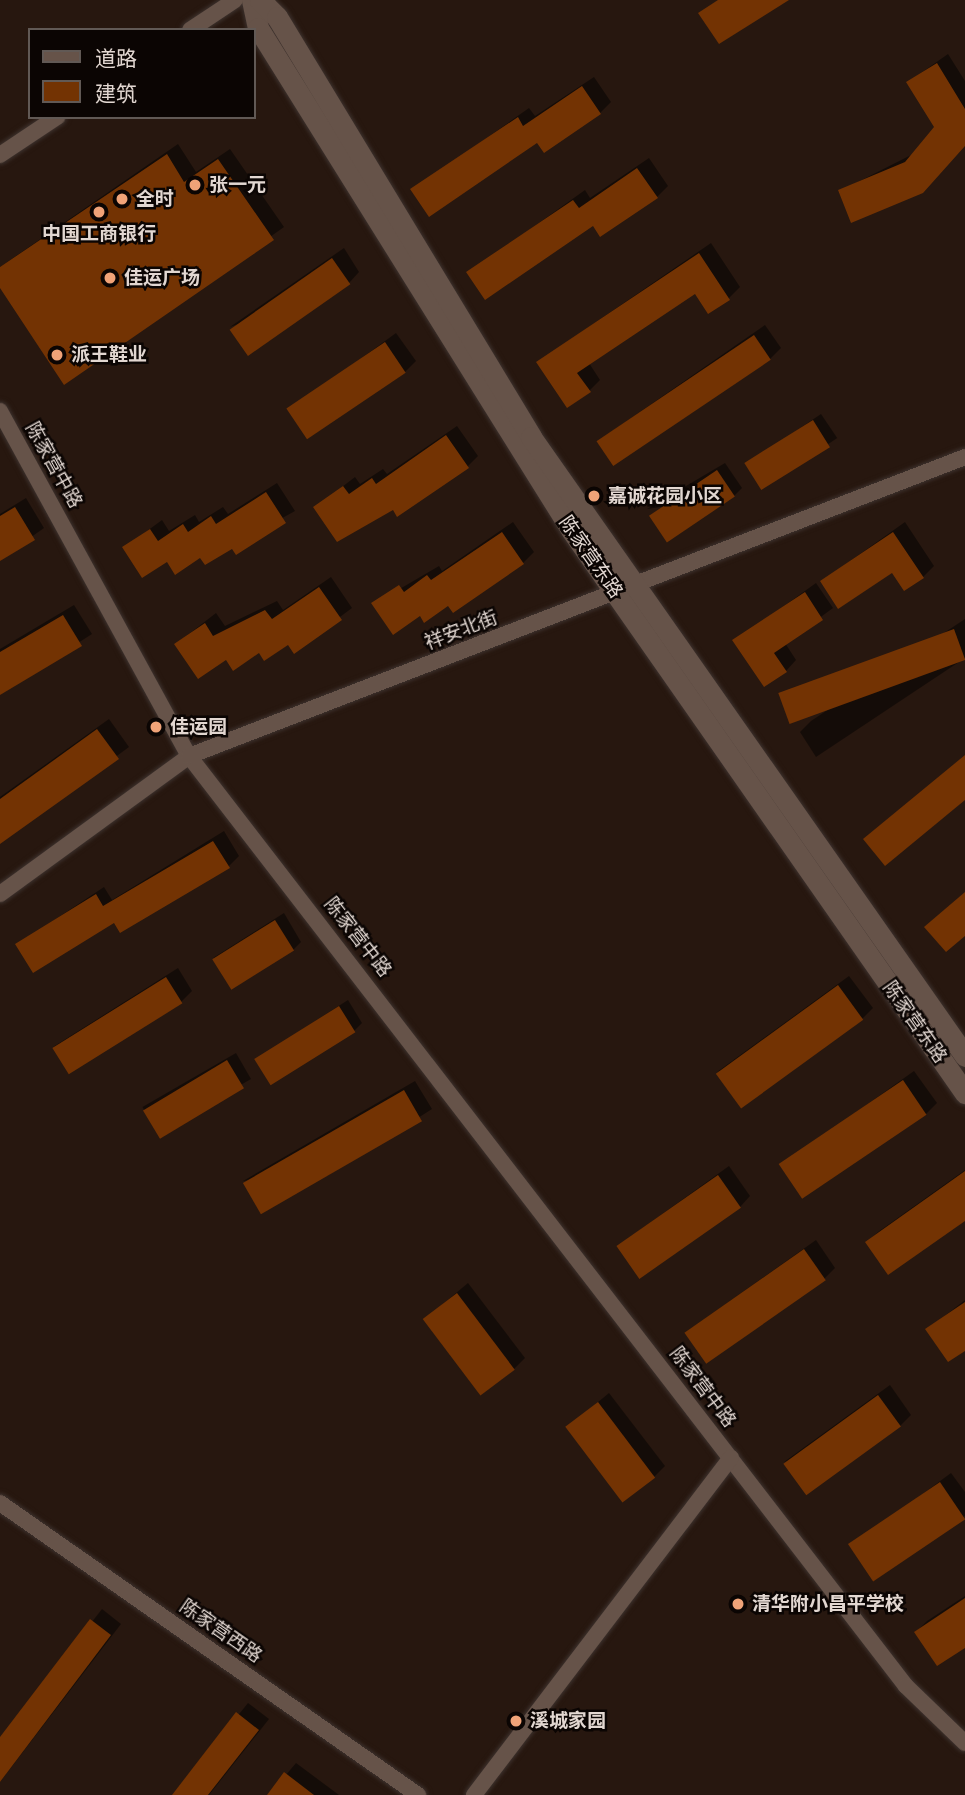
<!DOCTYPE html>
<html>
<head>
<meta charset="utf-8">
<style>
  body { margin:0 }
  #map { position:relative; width:965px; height:1795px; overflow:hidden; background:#27170f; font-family:"Public Sans","Noto Sans SC",sans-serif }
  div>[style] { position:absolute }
  .shadow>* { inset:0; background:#0007; transform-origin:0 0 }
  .building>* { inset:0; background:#733303; transform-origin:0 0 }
  .roads { filter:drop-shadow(0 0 2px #3d322e) drop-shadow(0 0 2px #3d322e) }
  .street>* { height:16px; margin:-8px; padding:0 8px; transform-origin:8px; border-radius:8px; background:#665349 }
  .secondary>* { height:21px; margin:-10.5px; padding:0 10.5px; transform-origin:10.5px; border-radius:10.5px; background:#665349 }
  .dots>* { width:19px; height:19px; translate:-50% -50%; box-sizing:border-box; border:4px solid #0b0503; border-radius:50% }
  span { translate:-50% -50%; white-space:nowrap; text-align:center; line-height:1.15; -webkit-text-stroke:5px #0b0503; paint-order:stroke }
  .poi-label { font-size:19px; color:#e2d7d1; font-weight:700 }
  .left { translate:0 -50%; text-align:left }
  .street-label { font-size:19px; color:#e2d7d1 }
  .legend { position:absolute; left:28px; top:28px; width:228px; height:91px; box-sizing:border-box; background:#0b0503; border:2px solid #615955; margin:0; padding:9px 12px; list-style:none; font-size:21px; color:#e2d7d1 }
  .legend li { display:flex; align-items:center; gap:14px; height:35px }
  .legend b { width:35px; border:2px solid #615955 }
</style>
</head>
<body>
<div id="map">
  <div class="shadow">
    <div style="clip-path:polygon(948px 54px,965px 81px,965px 145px,840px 191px,915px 153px,936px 127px,908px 82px)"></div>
    <div style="clip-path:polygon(594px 77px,611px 102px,600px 113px,413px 190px,529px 108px,535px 116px)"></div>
    <div style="clip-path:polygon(178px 144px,196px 172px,230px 149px,284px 227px,65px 383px,0 285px,0 267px)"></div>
    <div style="clip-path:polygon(649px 158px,668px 186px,657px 197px,469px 273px,585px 190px,590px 198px)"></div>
    <div style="clip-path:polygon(711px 243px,740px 287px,729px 298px,709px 312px,695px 292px,589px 363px,600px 380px,589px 391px,538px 362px)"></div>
    <div style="clip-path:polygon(344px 248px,359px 272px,349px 283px,230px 327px)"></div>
    <div style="clip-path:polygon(765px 325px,781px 348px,770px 359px,598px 441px)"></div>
    <div style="clip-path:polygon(396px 333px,416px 361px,405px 372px,290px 410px)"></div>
    <div style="left:821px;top:414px;width:29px;height:88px;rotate:56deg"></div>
    <div style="clip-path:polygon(457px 426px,478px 456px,467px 467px,393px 508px,316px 507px,355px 477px,360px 484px,383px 469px,387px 474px)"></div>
    <div style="clip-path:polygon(725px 463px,742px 488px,734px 496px,647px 509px)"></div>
    <div style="clip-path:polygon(277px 483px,295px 511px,232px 546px,167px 560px,124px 548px,162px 520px,169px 531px,195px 515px,199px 522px,223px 507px,228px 514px)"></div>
    <div style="clip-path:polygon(26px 498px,44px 528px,0 559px,0 514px)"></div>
    <div style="clip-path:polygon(513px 522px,534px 552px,523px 563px,449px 604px,374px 604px,439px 566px,442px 571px)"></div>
    <div style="clip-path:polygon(905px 522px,934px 566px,923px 577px,892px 571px,822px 581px)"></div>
    <div style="clip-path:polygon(331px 577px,352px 608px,294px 651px,288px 643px,226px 658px,176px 644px,216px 613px,225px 626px,277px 601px,283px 610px)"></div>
    <div style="clip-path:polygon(816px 583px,833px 608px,785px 643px,796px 660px,786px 671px,735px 641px)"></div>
    <div style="clip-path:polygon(74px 605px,92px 634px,0 693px,0 649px)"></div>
    <div style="clip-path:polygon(965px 619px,965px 658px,816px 757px,800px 732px,811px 721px)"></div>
    <div style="clip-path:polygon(109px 719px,129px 747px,0 842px,0 797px)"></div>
    <div style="clip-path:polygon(224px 831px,239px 856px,228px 867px,114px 920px,18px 944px,104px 887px,112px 900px)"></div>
    <div style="clip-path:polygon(284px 913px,301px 942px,293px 950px,213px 958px)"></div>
    <div style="clip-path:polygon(178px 968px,192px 991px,181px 1002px,53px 1047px)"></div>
    <div style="clip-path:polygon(849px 976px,873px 1008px,862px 1019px,717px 1072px)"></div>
    <div style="clip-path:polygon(348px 1000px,362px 1023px,354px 1031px,256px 1059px)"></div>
    <div style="left:236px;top:1053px;width:30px;height:108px;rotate:60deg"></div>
    <div style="clip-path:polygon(914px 1071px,937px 1103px,926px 1114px,782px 1165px)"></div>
    <div style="clip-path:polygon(415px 1081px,432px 1109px,327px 1176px,323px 1169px,243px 1181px)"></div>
    <div style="clip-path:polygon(729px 1166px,750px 1196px,740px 1207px,619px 1245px)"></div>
    <div style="clip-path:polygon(965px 1170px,965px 1219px,867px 1242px,878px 1232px)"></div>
    <div style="clip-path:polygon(816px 1240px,835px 1268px,824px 1279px,686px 1332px)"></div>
    <div style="clip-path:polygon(468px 1283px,525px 1358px,514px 1369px,425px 1319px)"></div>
    <div style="clip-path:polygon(965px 1300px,965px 1349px,928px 1329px)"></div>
    <div style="clip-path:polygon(890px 1385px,911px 1415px,900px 1426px,784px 1462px)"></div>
    <div style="clip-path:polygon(609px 1393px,665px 1466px,654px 1477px,568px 1427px)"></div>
    <div style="clip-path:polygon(951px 1473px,965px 1492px,965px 1516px,875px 1580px,852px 1546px)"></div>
    <div style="clip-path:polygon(965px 1596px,965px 1646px,916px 1632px,927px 1621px)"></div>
    <div style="clip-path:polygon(102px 1609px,121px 1624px,0 1782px,0 1740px)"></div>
    <div style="clip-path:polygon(248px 1703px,269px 1719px,209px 1795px,174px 1795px)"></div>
    <div style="clip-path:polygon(296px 1763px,339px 1795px,269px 1795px)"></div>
  </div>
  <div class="building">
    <div style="clip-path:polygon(718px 0,789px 0,719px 44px,698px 13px)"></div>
    <div style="clip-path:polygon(937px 63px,965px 109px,965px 146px,923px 193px,851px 223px,838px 190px,905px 162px,934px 127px,906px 82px)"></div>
    <div style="clip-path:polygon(582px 86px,601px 114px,544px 153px,537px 143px,429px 217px,410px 189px,518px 117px,523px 126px)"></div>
    <div style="clip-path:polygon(167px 154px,184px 182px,218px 159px,274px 240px,64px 385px,0 288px,0 267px)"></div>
    <div style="clip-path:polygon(637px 168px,658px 198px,600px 237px,593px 226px,485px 300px,466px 272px,573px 200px,579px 208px)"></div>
    <div style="clip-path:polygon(699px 253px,730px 300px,708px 314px,695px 294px,577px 373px,591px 392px,567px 408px,536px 362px)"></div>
    <div style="left:332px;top:258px;width:32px;height:125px;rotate:55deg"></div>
    <div style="left:754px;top:335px;width:30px;height:190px;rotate:56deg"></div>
    <div style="left:385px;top:342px;width:37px;height:119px;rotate:56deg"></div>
    <div style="left:813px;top:420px;width:32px;height:81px;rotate:58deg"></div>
    <div style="clip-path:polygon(446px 435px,469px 468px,397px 517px,393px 510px,337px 542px,313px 507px,343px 486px,349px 494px,372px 478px,376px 484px)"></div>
    <div style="left:717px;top:470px;width:32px;height:82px;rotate:56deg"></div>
    <div style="clip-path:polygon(266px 492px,286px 523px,236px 555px,232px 549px,205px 565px,200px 558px,175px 575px,167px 562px,142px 578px,122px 547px,150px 529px,158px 541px,183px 524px,188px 532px,211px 516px,216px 524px)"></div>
    <div style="clip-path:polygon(15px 507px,35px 540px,0 561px,0 516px)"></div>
    <div style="clip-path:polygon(502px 532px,524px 564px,453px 613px,448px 606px,424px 623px,420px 616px,393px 635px,371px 603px,399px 585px,404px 592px,427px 575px,431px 580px)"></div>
    <div style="clip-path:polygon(893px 532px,924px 578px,904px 591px,892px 573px,838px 609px,820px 581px)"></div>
    <div style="clip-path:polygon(319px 587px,342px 620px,294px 654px,288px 645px,264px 661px,259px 653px,233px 671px,226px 660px,198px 679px,174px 644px,205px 623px,213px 636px,265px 610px,272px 619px)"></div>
    <div style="clip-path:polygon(805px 592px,823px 620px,774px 653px,787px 672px,764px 687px,732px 640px)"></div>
    <div style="clip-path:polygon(63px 615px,82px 646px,0 695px,0 652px)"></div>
    <div style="left:954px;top:629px;width:33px;height:187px;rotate:70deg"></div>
    <div style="clip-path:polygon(97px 729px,119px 759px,0 844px,0 799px)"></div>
    <div style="clip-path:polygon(965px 755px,965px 800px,885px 866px,863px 839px)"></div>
    <div style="clip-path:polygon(213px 841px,230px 868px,120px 933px,114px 923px,33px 973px,15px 944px,96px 894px,103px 906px)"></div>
    <div style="clip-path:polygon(965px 892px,965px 936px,946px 952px,924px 927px)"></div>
    <div style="left:275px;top:920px;width:36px;height:74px;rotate:58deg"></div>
    <div style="left:166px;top:977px;width:31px;height:134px;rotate:58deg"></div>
    <div style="left:838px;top:985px;width:43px;height:151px;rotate:54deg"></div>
    <div style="left:339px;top:1006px;width:31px;height:100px;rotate:58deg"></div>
    <div style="left:227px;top:1060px;width:33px;height:98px;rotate:59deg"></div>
    <div style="left:903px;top:1080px;width:42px;height:150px;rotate:56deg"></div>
    <div style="left:404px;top:1090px;width:36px;height:186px;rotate:60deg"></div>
    <div style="clip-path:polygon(965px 1171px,965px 1221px,888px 1275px,865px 1242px)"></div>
    <div style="left:718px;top:1175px;width:40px;height:124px;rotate:55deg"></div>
    <div style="left:804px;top:1249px;width:38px;height:146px;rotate:55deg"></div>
    <div style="left:457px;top:1293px;width:96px;height:43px;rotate:53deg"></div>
    <div style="clip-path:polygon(965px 1302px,965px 1351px,948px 1362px,925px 1329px)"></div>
    <div style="left:878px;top:1395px;width:39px;height:117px;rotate:54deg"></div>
    <div style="left:598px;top:1402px;width:95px;height:41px;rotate:53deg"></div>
    <div style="left:940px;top:1482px;width:45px;height:111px;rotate:56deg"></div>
    <div style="clip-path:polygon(965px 1598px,965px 1648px,937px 1666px,914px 1632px)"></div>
    <div style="clip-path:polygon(90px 1619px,111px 1635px,0 1782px,0 1737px)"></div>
    <div style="clip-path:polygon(236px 1712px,259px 1730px,208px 1795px,172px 1795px)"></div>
    <div style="clip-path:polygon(284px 1772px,314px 1795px,267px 1795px)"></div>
  </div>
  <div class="roads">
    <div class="street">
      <div style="left:190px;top:30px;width:54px;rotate:-33.7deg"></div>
      <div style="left:0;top:155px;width:69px;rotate:-33.7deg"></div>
      <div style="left:0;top:411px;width:393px;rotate:61.3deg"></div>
      <div style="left:189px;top:756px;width:1174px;rotate:52.37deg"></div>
      <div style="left:906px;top:1686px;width:82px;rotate:44deg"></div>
      <div style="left:0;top:894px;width:234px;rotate:-36.1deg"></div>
      <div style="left:189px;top:756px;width:832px;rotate:-21.07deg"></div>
      <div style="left:0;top:1503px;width:510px;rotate:34.94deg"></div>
      <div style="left:474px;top:1795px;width:424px;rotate:-52.7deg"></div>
    </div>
    <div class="secondary">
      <div style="left:252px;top:0;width:29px;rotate:78deg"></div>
      <div style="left:258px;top:28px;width:593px;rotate:58.03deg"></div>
      <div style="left:572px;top:531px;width:686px;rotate:55.04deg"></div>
      <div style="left:260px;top:0;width:24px;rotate:45deg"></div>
      <div style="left:277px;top:17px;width:491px;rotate:58.8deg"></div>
      <div style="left:531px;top:437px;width:756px;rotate:54.96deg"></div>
    </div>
  </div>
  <div class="dots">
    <div style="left:195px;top:185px;background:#f0a378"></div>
    <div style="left:122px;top:199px;background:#f0a378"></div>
    <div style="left:99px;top:212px;background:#f0a378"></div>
    <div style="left:110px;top:278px;background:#f0a378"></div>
    <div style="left:57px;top:355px;background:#f0a378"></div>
    <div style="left:594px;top:496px;background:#f0a378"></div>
    <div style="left:156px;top:727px;background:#f0a378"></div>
    <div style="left:738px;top:1604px;background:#f0a378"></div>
    <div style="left:516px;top:1721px;background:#f0a378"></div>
  </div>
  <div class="poi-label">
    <span class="left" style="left:209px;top:185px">张一元</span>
    <span class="left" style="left:136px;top:199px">全时</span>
    <span style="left:99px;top:234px">中国工商银行</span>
    <span class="left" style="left:124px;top:278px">佳运广场</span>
    <span class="left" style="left:71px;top:355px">派王鞋业</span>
    <span class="left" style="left:608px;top:496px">嘉诚花园小区</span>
    <span class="left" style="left:170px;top:727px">佳运园</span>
    <span class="left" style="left:752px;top:1604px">清华附小昌平学校</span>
    <span class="left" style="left:530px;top:1721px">溪城家园</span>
  </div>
  <div class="street-label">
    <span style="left:54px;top:465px;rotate:61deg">陈家营中路</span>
    <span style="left:591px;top:557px;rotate:55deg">陈家营东路</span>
    <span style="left:461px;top:630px;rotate:-21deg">祥安北街</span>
    <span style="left:358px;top:937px;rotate:52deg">陈家营中路</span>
    <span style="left:915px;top:1022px;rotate:55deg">陈家营东路</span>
    <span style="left:703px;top:1387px;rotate:53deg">陈家营中路</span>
    <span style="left:221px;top:1631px;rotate:35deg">陈家营西路</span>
  </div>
  <ul class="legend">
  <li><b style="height:9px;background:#665349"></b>道路</li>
  <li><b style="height:19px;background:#733303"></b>建筑</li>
  </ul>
</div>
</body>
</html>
